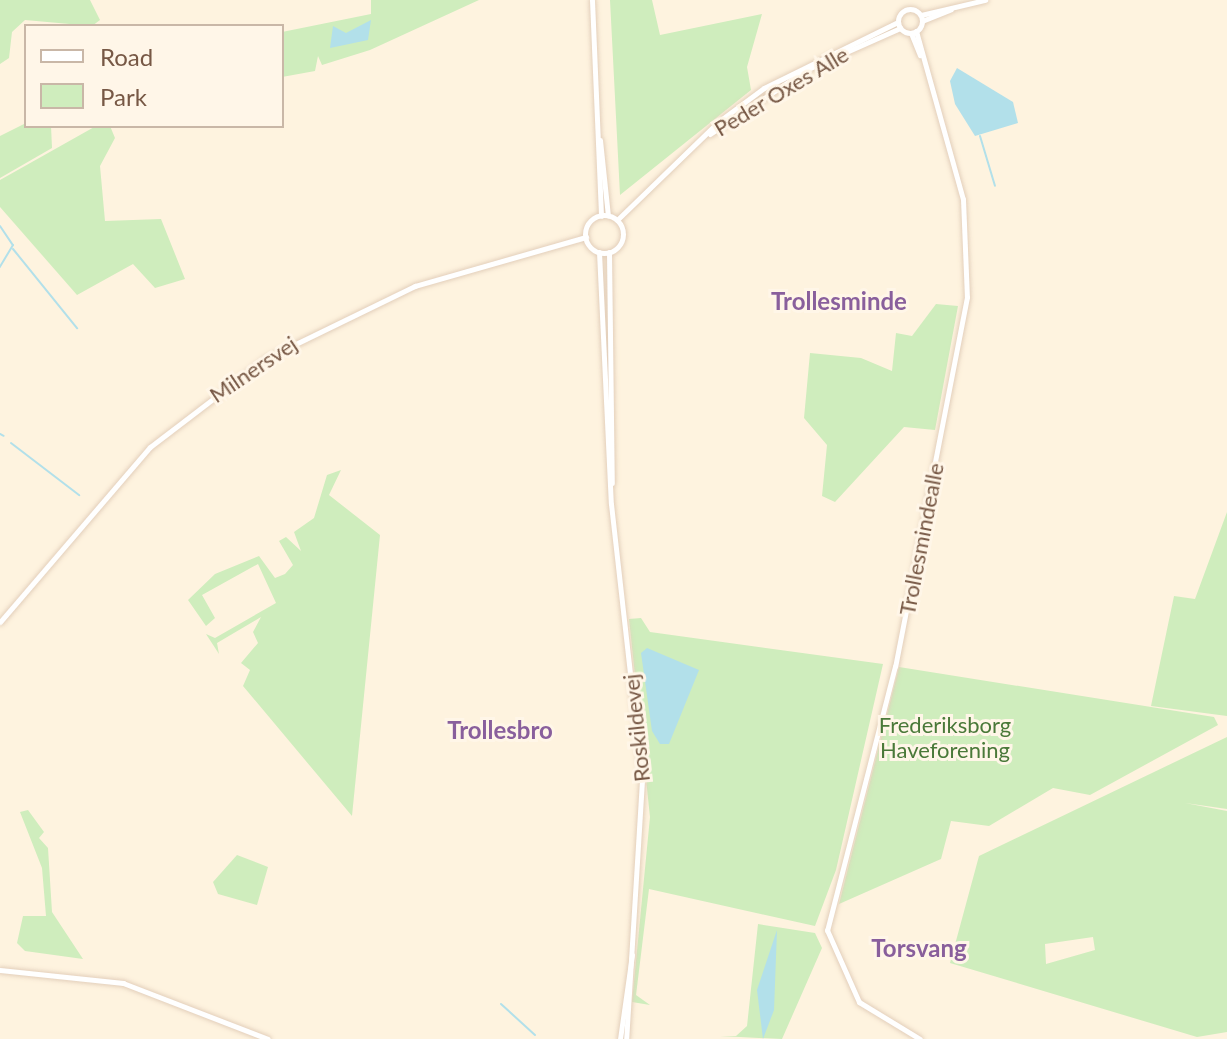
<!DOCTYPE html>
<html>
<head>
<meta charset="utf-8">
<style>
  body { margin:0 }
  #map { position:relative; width:1227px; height:1039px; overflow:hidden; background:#fef3df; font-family:Lato,sans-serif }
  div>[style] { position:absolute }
  .green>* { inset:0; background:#cfedbd }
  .water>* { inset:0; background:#b2e0ea }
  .stream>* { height:2px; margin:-1px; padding:0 1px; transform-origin:1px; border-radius:1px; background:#b2e0ea }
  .roads { filter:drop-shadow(0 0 2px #e3cfbb) drop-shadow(0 0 2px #e3cfbb) }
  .tertiary>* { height:5px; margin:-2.5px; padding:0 2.5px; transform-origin:2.5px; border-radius:2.5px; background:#fff }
  .tertiary>.ring { margin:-2.5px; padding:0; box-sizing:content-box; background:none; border:5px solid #fff; border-radius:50% }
  span { translate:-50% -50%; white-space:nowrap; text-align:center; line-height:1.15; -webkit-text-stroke:6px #fff6e8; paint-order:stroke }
  .street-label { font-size:22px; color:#775845 }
  .park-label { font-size:22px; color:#4a7939 }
  .neighbourhood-label { font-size:24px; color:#895f9c; font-weight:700 }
  .legend { position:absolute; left:24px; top:24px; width:260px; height:104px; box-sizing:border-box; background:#fff6e8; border:2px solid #c9b7a7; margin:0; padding:10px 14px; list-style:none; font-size:24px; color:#775845 }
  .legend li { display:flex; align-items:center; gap:16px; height:40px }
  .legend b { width:40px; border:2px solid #c9b7a7 }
</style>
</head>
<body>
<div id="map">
  <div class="green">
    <div style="clip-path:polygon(0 0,90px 0,100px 20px,92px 26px,25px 20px,12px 32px,9px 58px,0 64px)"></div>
    <div style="clip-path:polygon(371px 0,479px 0,370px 50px,322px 65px,318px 56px,315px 71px,282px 77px,282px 32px,371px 14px)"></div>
    <div style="clip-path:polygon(610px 0,652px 0,660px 35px,762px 14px,747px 67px,751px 90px,620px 195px)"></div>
    <div style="clip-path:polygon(26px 123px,51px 126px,52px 148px,0 178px,0 136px)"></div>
    <div style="clip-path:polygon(96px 126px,110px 126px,115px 138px,100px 166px,105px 221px,161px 219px,185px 279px,155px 288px,133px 264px,77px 295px,0 207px,0 180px)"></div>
    <div style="clip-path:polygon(936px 304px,958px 306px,935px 430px,904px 427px,835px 502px,822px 496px,827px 445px,804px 418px,810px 353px,861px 358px,892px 371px,896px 333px,912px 336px)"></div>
    <div style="clip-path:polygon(341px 470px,329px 495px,380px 535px,352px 816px,243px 686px,250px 670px,241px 663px,258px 643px,253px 632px,261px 617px,217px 643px,219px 654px,206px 634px,215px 638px,276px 603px,258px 564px,202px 595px,215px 618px,206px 626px,188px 600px,215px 574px,259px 556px,275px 578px,285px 574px,293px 565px,279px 541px,286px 537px,301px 551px,294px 532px,314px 518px,327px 475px)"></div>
    <div style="clip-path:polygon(1227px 512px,1227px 716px,1151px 706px,1174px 596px,1195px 599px)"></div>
    <div style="clip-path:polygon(641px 618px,650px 632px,883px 664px,836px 870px,815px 926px,649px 889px,636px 995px,650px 1005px,632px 1002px,650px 817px,629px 619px)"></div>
    <div style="clip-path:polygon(899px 667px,1214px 717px,1218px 725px,1090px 795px,1053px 788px,989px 826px,951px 821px,941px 859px,839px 904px)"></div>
    <div style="clip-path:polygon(evenodd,1227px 737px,1227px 809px,1185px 803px,1227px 811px,1227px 1032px,1197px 1037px,950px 963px,979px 856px,1227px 737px,1093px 937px,1095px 950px,1046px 964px,1045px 944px,1093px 937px)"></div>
    <div style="clip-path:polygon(28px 810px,44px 832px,39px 838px,48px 848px,52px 912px,83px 959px,25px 951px,17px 943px,23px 916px,46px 916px,42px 868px,20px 812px)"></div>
    <div style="clip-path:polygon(237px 855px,268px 867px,257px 905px,218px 894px,213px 882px)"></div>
    <div style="clip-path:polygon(758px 924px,815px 933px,822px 948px,782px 1039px,720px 1036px,736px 1036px,747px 1026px)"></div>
  </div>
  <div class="water">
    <div style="clip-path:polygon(371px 20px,368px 40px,330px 48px,333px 26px,346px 33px)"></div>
    <div style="clip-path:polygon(957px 68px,1013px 102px,1018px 123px,975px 136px,955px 104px,950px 81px)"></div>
    <div style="clip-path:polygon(647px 648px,699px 670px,669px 744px,660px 744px,652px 731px,641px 653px)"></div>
    <div style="clip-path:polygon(777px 930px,774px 1010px,763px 1039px,757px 990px)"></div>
  </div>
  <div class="stream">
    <div style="left:980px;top:136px;width:52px;rotate:73.3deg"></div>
    <div style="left:0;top:226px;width:23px;rotate:56deg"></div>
    <div style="left:13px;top:245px;width:26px;rotate:121deg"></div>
    <div style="left:13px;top:249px;width:102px;rotate:51deg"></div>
    <div style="left:0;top:434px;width:4px;rotate:27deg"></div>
    <div style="left:11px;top:443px;width:86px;rotate:37.4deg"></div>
    <div style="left:501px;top:1004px;width:46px;rotate:42.4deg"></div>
  </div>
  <div class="roads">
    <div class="tertiary">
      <div style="left:592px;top:0;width:216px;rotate:87.6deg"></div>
      <div class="ring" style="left:898px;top:9px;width:19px;height:19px"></div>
      <div style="left:921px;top:15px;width:66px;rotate:-13.2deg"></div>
      <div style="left:922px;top:21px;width:31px;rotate:-22deg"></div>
      <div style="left:916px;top:31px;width:174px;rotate:74.4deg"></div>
      <div style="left:963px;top:199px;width:98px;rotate:87.7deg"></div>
      <div style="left:967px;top:297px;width:376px;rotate:101deg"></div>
      <div style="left:895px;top:666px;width:273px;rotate:104.4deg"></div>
      <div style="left:827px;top:930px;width:79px;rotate:66deg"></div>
      <div style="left:859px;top:1002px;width:71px;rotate:31.2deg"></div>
      <div style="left:911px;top:33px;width:24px;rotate:68deg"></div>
      <div style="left:710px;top:134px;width:118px;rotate:-33.6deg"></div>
      <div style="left:808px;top:69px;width:101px;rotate:-24deg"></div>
      <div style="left:600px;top:140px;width:76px;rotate:84deg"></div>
      <div class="ring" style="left:585px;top:215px;width:33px;height:33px"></div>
      <div style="left:617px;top:220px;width:141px;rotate:-44.1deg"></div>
      <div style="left:718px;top:122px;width:57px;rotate:-36.5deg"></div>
      <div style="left:764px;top:88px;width:149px;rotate:-26.2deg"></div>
      <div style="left:599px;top:252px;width:252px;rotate:87.3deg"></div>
      <div style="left:611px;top:504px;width:278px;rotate:83.6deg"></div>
      <div style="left:642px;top:780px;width:259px;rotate:93.5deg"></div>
      <div style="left:609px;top:252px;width:231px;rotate:89.3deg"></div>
      <div style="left:0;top:622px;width:230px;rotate:-49.4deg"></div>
      <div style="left:150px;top:447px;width:145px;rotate:-37.4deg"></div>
      <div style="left:265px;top:359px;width:167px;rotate:-26deg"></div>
      <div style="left:415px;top:286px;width:178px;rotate:-16deg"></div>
      <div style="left:0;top:970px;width:124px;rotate:6deg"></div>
      <div style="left:123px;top:983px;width:155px;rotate:21.1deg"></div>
      <div style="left:620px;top:1039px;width:85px;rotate:-81.9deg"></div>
    </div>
  </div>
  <div class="street-label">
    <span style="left:781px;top:91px;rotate:-31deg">Peder Oxes Alle</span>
    <span style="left:253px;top:369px;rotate:-34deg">Milnersvej</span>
    <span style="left:921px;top:539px;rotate:-79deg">Trollesmindealle</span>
    <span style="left:636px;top:728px;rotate:-96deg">Roskildevej</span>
  </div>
  <div class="park-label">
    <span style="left:945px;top:737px">Frederiksborg<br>Haveforening</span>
  </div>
  <div class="neighbourhood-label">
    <span style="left:839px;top:301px">Trollesminde</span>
    <span style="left:500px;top:730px">Trollesbro</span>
    <span style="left:919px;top:948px">Torsvang</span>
  </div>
  <ul class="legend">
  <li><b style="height:10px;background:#fff"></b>Road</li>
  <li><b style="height:22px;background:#cfedbd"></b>Park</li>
  </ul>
</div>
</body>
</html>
